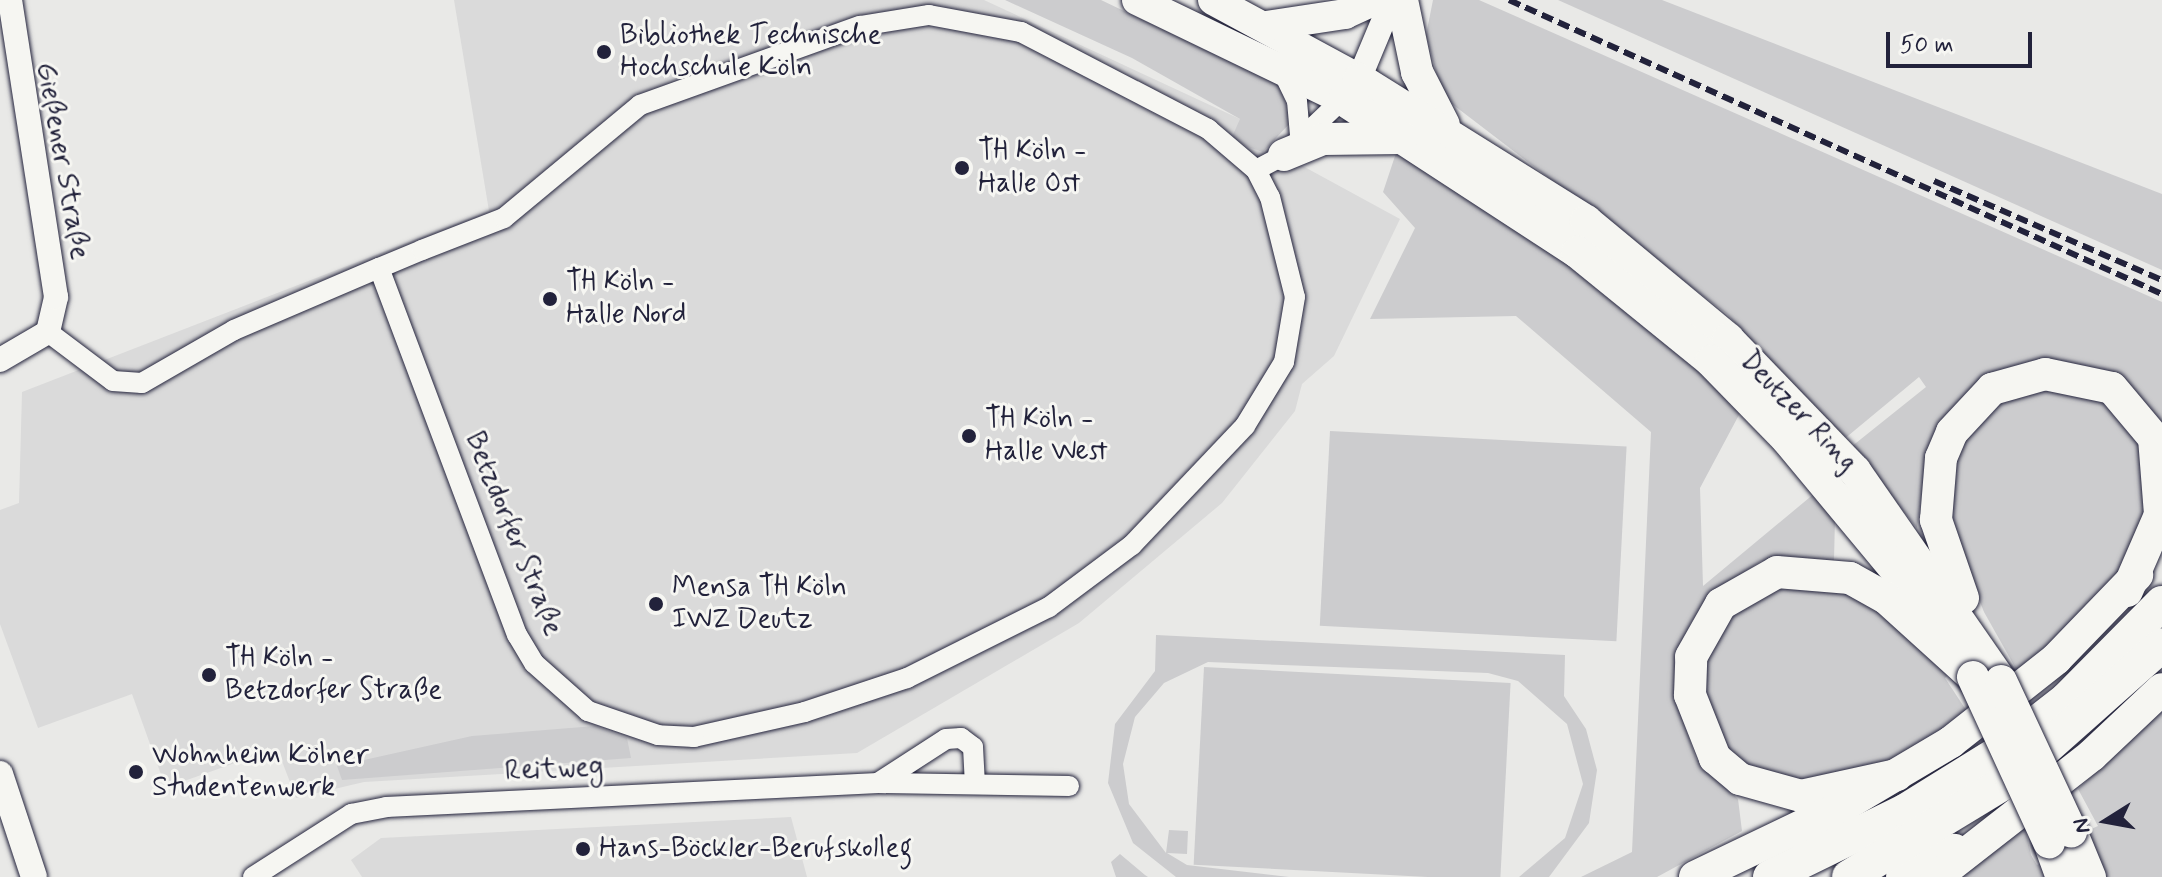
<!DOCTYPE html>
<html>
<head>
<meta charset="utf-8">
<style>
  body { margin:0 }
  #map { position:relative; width:2162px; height:877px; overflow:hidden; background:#e9e9e7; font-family:Mynerve,sans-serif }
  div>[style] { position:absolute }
  .built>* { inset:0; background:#dadada }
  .green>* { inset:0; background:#ccccce; transform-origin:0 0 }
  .roads { filter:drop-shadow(0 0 2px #22223b) drop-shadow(0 0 2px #22223b) }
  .minor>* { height:20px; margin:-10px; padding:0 10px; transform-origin:10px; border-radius:10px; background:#f6f6f2 }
  .tertiary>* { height:24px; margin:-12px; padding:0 12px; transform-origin:12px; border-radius:12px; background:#f6f6f2 }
  .secondary>* { height:26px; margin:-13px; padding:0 13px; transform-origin:13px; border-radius:13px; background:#f6f6f2 }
  .primary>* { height:30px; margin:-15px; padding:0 15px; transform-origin:15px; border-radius:15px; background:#f6f6f2 }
  .trunk>* { height:32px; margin:-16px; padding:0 16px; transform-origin:16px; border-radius:16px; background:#f6f6f2 }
  .motorway>* { height:34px; margin:-17px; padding:0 17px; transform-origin:17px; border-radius:17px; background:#f6f6f2 }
  .rail>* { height:6px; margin-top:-3px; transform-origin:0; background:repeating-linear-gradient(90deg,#22223b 0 12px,transparent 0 18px) }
  .bridges { filter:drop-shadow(0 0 2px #22223b) drop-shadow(0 0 2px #22223b) }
  .trunk-bridge>* { height:32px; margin:-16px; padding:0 16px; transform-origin:16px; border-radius:16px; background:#f6f6f2 }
  .dots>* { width:22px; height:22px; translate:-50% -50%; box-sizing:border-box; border:4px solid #f6f6f2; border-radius:50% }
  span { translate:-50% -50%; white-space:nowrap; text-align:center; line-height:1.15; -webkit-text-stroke:6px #f6f6f2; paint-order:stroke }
  .poi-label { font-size:28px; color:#22223b }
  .left { translate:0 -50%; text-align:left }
  .street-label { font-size:28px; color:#22223b }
  .north { position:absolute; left:2066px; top:781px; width:80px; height:80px; -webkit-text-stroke:6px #f6f6f2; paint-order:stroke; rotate:259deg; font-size:22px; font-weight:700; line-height:32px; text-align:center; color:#22223b }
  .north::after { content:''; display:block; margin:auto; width:28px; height:36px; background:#22223b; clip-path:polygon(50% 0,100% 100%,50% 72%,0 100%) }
  .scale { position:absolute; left:1886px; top:32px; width:146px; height:36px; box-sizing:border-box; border:4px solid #22223b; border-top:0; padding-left:10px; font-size:24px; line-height:28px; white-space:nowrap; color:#22223b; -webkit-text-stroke:6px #f6f6f2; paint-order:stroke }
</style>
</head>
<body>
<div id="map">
  <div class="built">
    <div style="clip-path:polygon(454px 0,984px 0,1240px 119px,1277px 152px,1400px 219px,1334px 356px,1302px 384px,1295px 411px,1222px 503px,1079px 623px,857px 753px,364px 782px,296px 798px,277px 748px,173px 785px,163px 780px,132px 694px,38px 728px,0 624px,0 510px,19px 503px,22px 392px,489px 211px)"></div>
    <div style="clip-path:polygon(791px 817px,807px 877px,362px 877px,351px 860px,381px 838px)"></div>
  </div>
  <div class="green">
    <div style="clip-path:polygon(1005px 0,1101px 0,1281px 86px,1291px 122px,1263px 152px,1248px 147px,1232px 137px,1240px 119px,1132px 58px)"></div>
    <div style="clip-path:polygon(1433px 0,1479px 0,2162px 302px,2162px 429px,2128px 387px,1976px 386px,1928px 448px,1917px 528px,1851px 447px,1926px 387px,1919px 377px,1843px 440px,1727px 314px,1443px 97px,1426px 35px)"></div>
    <div style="clip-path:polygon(1558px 0,1662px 0,2162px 194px,2162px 270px)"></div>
    <div style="clip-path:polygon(1397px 150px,1518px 224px,1683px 354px,1740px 413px,1700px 488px,1703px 586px,1815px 493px,1835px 519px,1834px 560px,1761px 561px,1709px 596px,1690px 624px,1679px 652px,1676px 699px,1696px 759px,1738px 799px,1742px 831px,1657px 877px,1581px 877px,1632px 852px,1651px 432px,1516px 316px,1370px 319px,1415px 228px,1383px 192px)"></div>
    <div style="clip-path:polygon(2025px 387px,2106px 400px,2146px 447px,2151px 506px,2124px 569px,2020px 676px,1984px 612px,1946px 518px,1950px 459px,1980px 414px)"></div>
    <div style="left:1330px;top:431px;width:297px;height:195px;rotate:3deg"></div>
    <div style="clip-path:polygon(1780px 584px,1830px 586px,1888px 612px,1951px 673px,1945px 678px,1970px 716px,1906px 758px,1812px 788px,1738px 763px,1709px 725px,1701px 671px,1725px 619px)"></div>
    <div style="clip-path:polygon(1156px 635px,1565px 655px,1564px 696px,1586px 729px,1597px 770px,1589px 823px,1549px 877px,1519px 877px,1565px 838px,1583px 784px,1567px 724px,1518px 681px,1488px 673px,1208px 662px,1164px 683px,1135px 717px,1123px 764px,1129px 804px,1166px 853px,1169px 830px,1188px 831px,1187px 854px,1167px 853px,1187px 865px,1289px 877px,1176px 877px,1133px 843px,1108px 783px,1115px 724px,1155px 671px)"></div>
    <div style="left:1204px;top:667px;width:307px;height:198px;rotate:3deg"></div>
    <div style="clip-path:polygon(2162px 710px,2162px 877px,2103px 877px,2090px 842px,2089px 830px,2098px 826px,2078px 789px)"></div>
    <div style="clip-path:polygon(595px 726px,627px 738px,631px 758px,342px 780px,337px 766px,472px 736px)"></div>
    <div style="clip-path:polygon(2025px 826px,2031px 855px,2037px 865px,2046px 861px,2051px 877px,1948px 877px)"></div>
    <div style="clip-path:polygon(1120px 854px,1145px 875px,1148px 877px,1116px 877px,1111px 862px)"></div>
  </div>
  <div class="roads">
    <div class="minor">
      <div style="left:1282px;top:70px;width:34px;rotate:64deg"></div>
      <div style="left:1297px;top:101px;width:35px;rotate:85deg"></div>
      <div style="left:1256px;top:170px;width:32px;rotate:-28deg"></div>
      <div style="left:1284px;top:155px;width:91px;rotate:-43.7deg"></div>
      <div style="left:48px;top:332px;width:81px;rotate:37deg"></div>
      <div style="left:113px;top:381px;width:29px;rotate:4deg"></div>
      <div style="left:142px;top:383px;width:106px;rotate:-29.9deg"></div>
      <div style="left:234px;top:330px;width:158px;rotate:-23.2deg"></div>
      <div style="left:379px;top:268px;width:47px;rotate:-22.7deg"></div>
      <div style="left:422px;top:250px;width:88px;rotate:-21.3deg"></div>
      <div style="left:504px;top:218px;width:177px;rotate:-39.7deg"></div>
      <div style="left:640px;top:105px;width:234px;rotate:-19.8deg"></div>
      <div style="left:860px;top:26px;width:70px;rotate:-9.1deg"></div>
      <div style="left:929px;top:15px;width:94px;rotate:10.5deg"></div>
      <div style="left:1021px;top:32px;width:211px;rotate:27.4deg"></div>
      <div style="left:1208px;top:129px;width:63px;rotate:40.5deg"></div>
      <div style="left:1256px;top:170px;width:30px;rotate:63deg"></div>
      <div style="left:1270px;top:197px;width:103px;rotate:76deg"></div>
      <div style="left:1295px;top:297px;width:66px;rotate:99.6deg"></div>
      <div style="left:1284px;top:362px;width:75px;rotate:121.4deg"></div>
      <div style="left:1245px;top:426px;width:164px;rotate:133.5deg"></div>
      <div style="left:1132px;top:545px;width:104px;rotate:143.2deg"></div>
      <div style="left:1049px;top:607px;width:159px;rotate:153.4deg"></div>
      <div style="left:907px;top:678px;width:108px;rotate:161.6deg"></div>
      <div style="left:805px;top:712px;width:114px;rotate:167.3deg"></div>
      <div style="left:694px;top:737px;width:36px;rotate:-177deg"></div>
      <div style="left:658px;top:735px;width:74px;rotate:-161.1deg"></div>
      <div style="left:588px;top:711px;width:72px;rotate:-138.4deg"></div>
      <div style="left:534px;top:663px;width:33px;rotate:-121deg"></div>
      <div style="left:517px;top:635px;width:392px;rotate:-110.6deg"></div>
      <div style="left:878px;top:783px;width:81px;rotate:-32.9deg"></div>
      <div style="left:946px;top:739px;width:15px;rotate:-4deg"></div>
      <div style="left:961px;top:738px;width:15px;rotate:37deg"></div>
      <div style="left:973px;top:747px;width:34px;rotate:87deg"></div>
      <div style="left:253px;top:877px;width:117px;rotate:-32.7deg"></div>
      <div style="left:351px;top:814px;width:36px;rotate:-11deg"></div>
      <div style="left:386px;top:807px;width:493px;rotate:-2.8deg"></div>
      <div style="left:878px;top:783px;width:191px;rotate:0.9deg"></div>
    </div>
    <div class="tertiary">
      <div style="left:1359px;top:79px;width:86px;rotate:-67.3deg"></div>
      <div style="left:0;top:360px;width:56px;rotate:-30.3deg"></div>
      <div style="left:48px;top:332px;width:36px;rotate:-77deg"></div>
      <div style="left:56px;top:297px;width:301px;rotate:-98.8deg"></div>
    </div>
    <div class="secondary">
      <div style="left:0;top:774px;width:108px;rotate:71.7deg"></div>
    </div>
    <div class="primary">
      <div style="left:1137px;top:0;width:230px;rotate:25.8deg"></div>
      <div style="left:1213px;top:0;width:166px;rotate:28.4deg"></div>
      <div style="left:1266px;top:26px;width:80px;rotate:-8.6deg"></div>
      <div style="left:1345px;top:14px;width:33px;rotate:-25deg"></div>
    </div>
    <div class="trunk">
      <div style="left:1402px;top:0;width:74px;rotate:78.2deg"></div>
      <div style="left:1417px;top:72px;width:59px;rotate:63deg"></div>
      <div style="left:1359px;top:79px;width:268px;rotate:32deg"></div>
      <div style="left:1586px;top:221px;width:185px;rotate:39.7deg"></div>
      <div style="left:1728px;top:339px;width:183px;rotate:46.1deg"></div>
      <div style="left:1855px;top:471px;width:256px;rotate:55.2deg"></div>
      <div style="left:1344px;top:100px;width:278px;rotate:33.1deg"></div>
      <div style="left:1577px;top:252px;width:173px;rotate:39.1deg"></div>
      <div style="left:1711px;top:361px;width:109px;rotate:45.7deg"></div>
      <div style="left:1787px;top:439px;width:239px;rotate:50.3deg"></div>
      <div style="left:1284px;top:155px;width:42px;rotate:-22.3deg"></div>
      <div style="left:1323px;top:139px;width:79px;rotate:-0.7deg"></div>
      <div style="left:1963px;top:598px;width:83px;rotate:-109.1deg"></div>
      <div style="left:1936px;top:520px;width:62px;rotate:-85.4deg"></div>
      <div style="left:1941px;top:458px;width:28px;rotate:-67deg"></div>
      <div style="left:1952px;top:432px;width:59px;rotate:-47.1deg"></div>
      <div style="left:1992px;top:389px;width:55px;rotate:-15.8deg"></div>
      <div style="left:2045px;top:374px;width:68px;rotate:11.8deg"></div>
      <div style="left:2112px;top:388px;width:65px;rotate:50deg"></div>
      <div style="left:2154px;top:438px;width:77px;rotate:85.5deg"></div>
      <div style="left:2160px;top:515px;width:83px;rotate:113.5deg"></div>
      <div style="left:1897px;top:775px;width:98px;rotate:167.7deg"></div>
      <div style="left:1801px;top:796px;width:63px;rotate:-164.4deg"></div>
      <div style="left:1740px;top:779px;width:33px;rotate:-140deg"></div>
      <div style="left:1715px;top:758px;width:68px;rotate:-111.6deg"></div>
      <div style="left:1690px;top:695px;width:38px;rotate:-88deg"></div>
      <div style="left:1691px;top:657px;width:61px;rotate:-60.5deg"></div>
      <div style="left:1721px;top:604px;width:64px;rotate:-29.7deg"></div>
      <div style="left:1777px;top:572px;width:73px;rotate:4.7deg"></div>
      <div style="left:1850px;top:578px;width:41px;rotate:29.1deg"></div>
      <div style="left:1886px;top:598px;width:118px;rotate:42.2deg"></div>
      <div style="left:2071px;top:831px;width:50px;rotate:67.6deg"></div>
      <div style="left:2049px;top:842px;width:37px;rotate:70deg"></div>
      <div style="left:1695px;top:877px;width:166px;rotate:-25.6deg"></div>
      <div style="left:1845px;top:805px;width:123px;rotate:-30.7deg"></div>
      <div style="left:1951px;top:742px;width:134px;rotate:-38.3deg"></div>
      <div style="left:2056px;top:659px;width:117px;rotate:-46deg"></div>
      <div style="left:1902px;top:877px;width:59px;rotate:-27.4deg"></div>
      <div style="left:1936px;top:877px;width:198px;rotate:-38deg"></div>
      <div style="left:2092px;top:755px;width:96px;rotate:-43.3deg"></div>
    </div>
    <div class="motorway">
      <div style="left:1770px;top:877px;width:150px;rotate:-26.1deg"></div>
      <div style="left:1905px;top:811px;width:110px;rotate:-31.9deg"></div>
      <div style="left:1998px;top:753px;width:88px;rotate:-38deg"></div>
      <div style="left:2067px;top:699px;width:135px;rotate:-45.3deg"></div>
      <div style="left:1849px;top:877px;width:191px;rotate:-31.3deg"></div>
      <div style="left:2012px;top:778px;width:200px;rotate:-41.6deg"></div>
    </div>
  </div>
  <div class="rail">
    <div style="left:1509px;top:0;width:716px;rotate:24.24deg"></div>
    <div style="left:1934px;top:181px;width:249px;rotate:23.5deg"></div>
  </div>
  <div class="bridges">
    <div class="trunk-bridge">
      <div style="left:1973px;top:677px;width:182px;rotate:65.3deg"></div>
      <div style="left:2001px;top:681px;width:166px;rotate:65deg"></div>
    </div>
  </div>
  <div class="dots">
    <div style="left:604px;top:52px;background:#22223b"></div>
    <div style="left:962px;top:168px;background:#22223b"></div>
    <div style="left:550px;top:299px;background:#22223b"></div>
    <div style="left:969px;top:436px;background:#22223b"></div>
    <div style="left:656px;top:604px;background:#22223b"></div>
    <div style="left:209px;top:675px;background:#22223b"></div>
    <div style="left:136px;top:772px;background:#22223b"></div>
    <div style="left:583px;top:849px;background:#22223b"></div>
  </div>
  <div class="poi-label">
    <span class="left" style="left:620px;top:52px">Bibliothek Technische<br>Hochschule Köln</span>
    <span class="left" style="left:978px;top:168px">TH Köln -<br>Halle Ost</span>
    <span class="left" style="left:566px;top:299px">TH Köln -<br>Halle Nord</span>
    <span class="left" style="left:985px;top:436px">TH Köln -<br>Halle West</span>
    <span class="left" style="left:672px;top:604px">Mensa TH Köln<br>IWZ Deutz</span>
    <span class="left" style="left:225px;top:675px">TH Köln -<br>Betzdorfer Straße</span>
    <span class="left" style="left:152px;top:772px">Wohnheim Kölner<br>Studentenwerk</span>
    <span class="left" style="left:599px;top:849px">Hans-Böckler-Berufskolleg</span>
  </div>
  <div class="street-label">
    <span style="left:62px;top:161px;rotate:80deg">Gießener Straße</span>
    <span style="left:1798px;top:412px;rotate:46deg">Deutzer Ring</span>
    <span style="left:513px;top:534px;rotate:68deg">Betzdorfer Straße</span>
    <span style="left:554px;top:770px;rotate:-3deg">Reitweg</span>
  </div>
  <div class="north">N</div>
  <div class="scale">50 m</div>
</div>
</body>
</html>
